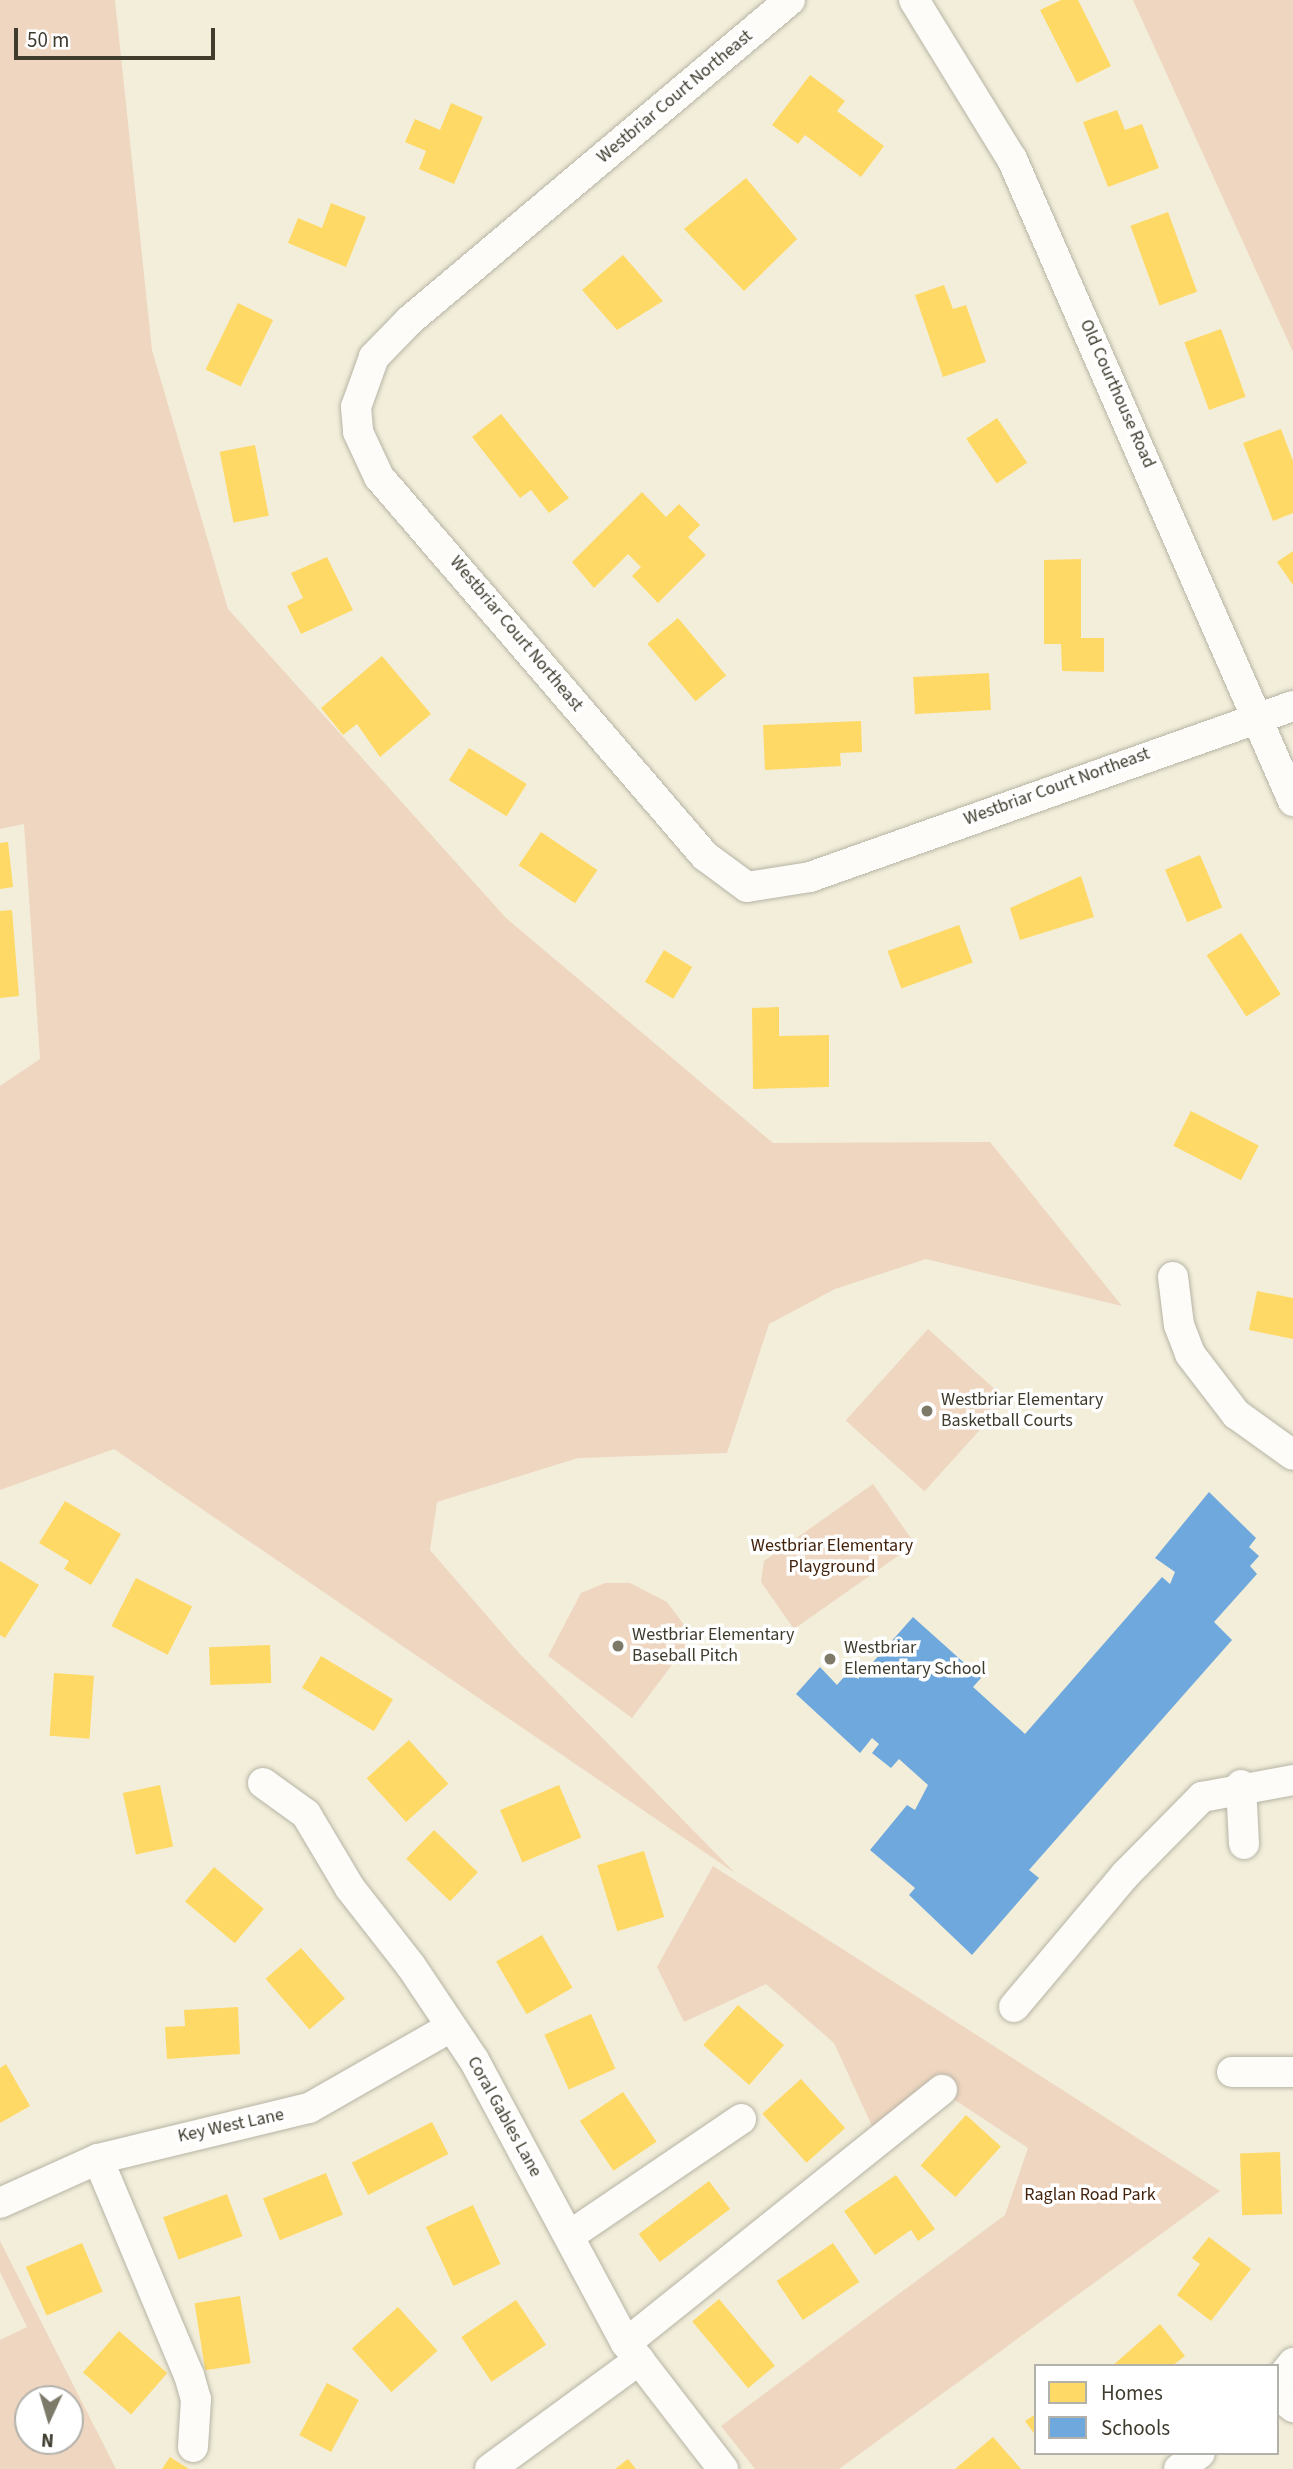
<!DOCTYPE html>
<html>
<head>
<meta charset="utf-8">
<style>
  body { margin:0 }
  #map { position:relative; width:1293px; height:2469px; overflow:hidden; background:#f2eeda; font-family:"Source Sans 3",sans-serif }
  div>[style] { position:absolute }
  .green>* { inset:0; background:#efd6c0; transform-origin:0 0 }
  .homes>* { inset:0; background:#ffd966; transform-origin:0 0 }
  .schools>* { inset:0; background:#6fa8dc }
  .roads { filter:drop-shadow(0 0 2px #b7b4a5) drop-shadow(0 0 2px #b7b4a5) }
  .minor>* { height:30px; margin:-15px; padding:0 15px; transform-origin:15px; border-radius:15px; background:#fdfcf9 }
  .dots>* { width:19px; height:19px; translate:-50% -50%; box-sizing:border-box; border:4px solid #fff; border-radius:50% }
  span { translate:-50% -50%; white-space:nowrap; text-align:center; line-height:1.15; -webkit-text-stroke:7px #fff; paint-order:stroke }
  .street-label { font-size:18px; color:#3f3c2e }
  .poi-label { font-size:18px; color:#3f3c2e }
  .left { translate:0 -50%; text-align:left }
  .park-label { font-size:18px; color:#43220b }
  .legend { position:absolute; left:1034px; top:2364px; width:245px; height:91px; box-sizing:border-box; background:#fff; border:2px solid #b2b1ab; margin:0; padding:9px 12px; list-style:none; font-size:21px; color:#3f3c2e }
  .legend li { display:flex; align-items:center; gap:14px; height:35px }
  .legend b { width:35px; border:2px solid #b2b1ab }
  .north { position:absolute; left:14px; top:2385px; width:70px; height:70px; box-sizing:border-box; background:#fff; border:2px solid #b2b1ab; border-radius:50%; rotate:184deg; font-size:19px; font-weight:700; line-height:28px; text-align:center; color:#3f3c2e }
  .north::after { content:''; display:block; margin:auto; width:24px; height:32px; background:#7e7a6a; clip-path:polygon(50% 0,100% 100%,50% 72%,0 100%) }
  .scale { position:absolute; left:14px; top:28px; width:201px; height:32px; box-sizing:border-box; border:4px solid #3f3c2e; border-top:0; padding-left:9px; font-size:21px; line-height:24px; white-space:nowrap; color:#3f3c2e; -webkit-text-stroke:5px #fff; paint-order:stroke }
</style>
</head>
<body>
<div id="map">
  <div class="green">
    <div style="clip-path:polygon(0 0,115px 0,152px 350px,228px 609px,506px 918px,773px 1143px,990px 1142px,1122px 1306px,926px 1259px,835px 1289px,769px 1324px,727px 1453px,578px 1458px,437px 1502px,430px 1550px,519px 1653px,735px 1873px,114px 1449px,0 1490px,0 1086px,40px 1059px,24px 824px,0 829px)"></div>
    <div style="clip-path:polygon(1133px 0,1293px 0,1293px 352px)"></div>
    <div style="left:928px;top:1329px;width:106px;height:123px;rotate:42deg"></div>
    <div style="clip-path:polygon(873px 1484px,915px 1544px,794px 1629px,761px 1582px,764px 1561px)"></div>
    <div style="clip-path:polygon(605px 1583px,630px 1583px,667px 1602px,693px 1637px,632px 1718px,548px 1656px,581px 1593px)"></div>
    <div style="clip-path:polygon(713px 1866px,1220px 2191px,839px 2469px,755px 2469px,721px 2426px,1005px 2215px,1028px 2148px,941px 2091px,877px 2137px,834px 2043px,766px 1984px,684px 2022px,657px 1967px)"></div>
    <div style="clip-path:polygon(evenodd,0 2241px,116px 2469px,0 2469px,0 2340px,27px 2327px,0 2272px,0 2241px,28px 2399px,70px 2399px,70px 2441px,28px 2441px,28px 2399px)"></div>
  </div>
  <div class="homes">
    <div style="clip-path:polygon(1061px 0,1078px 0,1111px 66px,1077px 83px,1040px 10px)"></div>
    <div style="clip-path:polygon(810px 75px,845px 101px,837px 111px,884px 146px,861px 177px,805px 135px,798px 144px,772px 125px)"></div>
    <div style="clip-path:polygon(451px 103px,483px 117px,454px 184px,419px 169px,426px 151px,405px 142px,415px 119px,440px 130px)"></div>
    <div style="clip-path:polygon(1117px 110px,1125px 130px,1142px 124px,1159px 168px,1108px 187px,1083px 122px)"></div>
    <div style="clip-path:polygon(746px 178px,797px 239px,744px 291px,684px 229px)"></div>
    <div style="clip-path:polygon(331px 203px,366px 217px,346px 267px,288px 243px,298px 218px,322px 228px)"></div>
    <div style="left:1168px;top:212px;width:85px;height:40px;rotate:70deg"></div>
    <div style="clip-path:polygon(623px 255px,663px 301px,617px 330px,582px 290px)"></div>
    <div style="clip-path:polygon(944px 285px,953px 309px,966px 305px,986px 362px,943px 377px,915px 295px)"></div>
    <div style="left:238px;top:303px;width:39px;height:74px;rotate:26deg"></div>
    <div style="left:1221px;top:329px;width:72px;height:39px;rotate:70deg"></div>
    <div style="clip-path:polygon(501px 414px,569px 498px,549px 513px,531px 490px,520px 498px,472px 437px)"></div>
    <div style="left:997px;top:418px;width:54px;height:37px;rotate:56deg"></div>
    <div style="clip-path:polygon(1281px 429px,1293px 461px,1293px 513px,1273px 521px,1243px 443px)"></div>
    <div style="left:255px;top:445px;width:72px;height:36px;rotate:79deg"></div>
    <div style="clip-path:polygon(642px 492px,666px 517px,679px 504px,700px 525px,688px 537px,706px 555px,658px 603px,632px 576px,641px 567px,628px 554px,594px 588px,572px 562px)"></div>
    <div style="clip-path:polygon(1293px 551px,1293px 585px,1277px 562px)"></div>
    <div style="clip-path:polygon(327px 557px,353px 610px,301px 634px,287px 606px,303px 598px,291px 573px)"></div>
    <div style="clip-path:polygon(1081px 559px,1081px 638px,1104px 638px,1104px 672px,1062px 671px,1061px 644px,1044px 644px,1044px 560px)"></div>
    <div style="left:678px;top:618px;width:75px;height:40px;rotate:50deg"></div>
    <div style="clip-path:polygon(382px 656px,431px 714px,380px 757px,357px 724px,343px 735px,321px 708px)"></div>
    <div style="left:989px;top:673px;width:37px;height:76px;rotate:87deg"></div>
    <div style="clip-path:polygon(861px 721px,862px 752px,840px 753px,841px 766px,765px 770px,763px 725px)"></div>
    <div style="left:469px;top:748px;width:68px;height:38px;rotate:32deg"></div>
    <div style="left:541px;top:832px;width:68px;height:40px;rotate:34deg"></div>
    <div style="clip-path:polygon(8px 842px,13px 887px,0 889px,0 843px)"></div>
    <div style="left:1200px;top:855px;width:57px;height:38px;rotate:67deg"></div>
    <div style="clip-path:polygon(1081px 876px,1094px 917px,1020px 940px,1010px 908px)"></div>
    <div style="clip-path:polygon(12px 910px,19px 996px,0 998px,0 911px)"></div>
    <div style="left:959px;top:925px;width:40px;height:76px;rotate:70deg"></div>
    <div style="left:1241px;top:933px;width:73px;height:41px;rotate:57deg"></div>
    <div style="left:664px;top:950px;width:33px;height:37px;rotate:31deg"></div>
    <div style="clip-path:polygon(779px 1007px,779px 1036px,829px 1035px,829px 1087px,753px 1089px,752px 1008px)"></div>
    <div style="left:1191px;top:1111px;width:76px;height:39px;rotate:27deg"></div>
    <div style="clip-path:polygon(1257px 1291px,1293px 1298px,1293px 1339px,1249px 1330px)"></div>
    <div style="clip-path:polygon(65px 1501px,121px 1534px,91px 1585px,64px 1569px,69px 1561px,39px 1543px)"></div>
    <div style="clip-path:polygon(0 1561px,39px 1585px,5px 1638px,0 1635px)"></div>
    <div style="left:136px;top:1578px;width:63px;height:54px;rotate:27deg"></div>
    <div style="left:270px;top:1645px;width:38px;height:61px;rotate:88deg"></div>
    <div style="left:321px;top:1656px;width:84px;height:37px;rotate:31deg"></div>
    <div style="left:54px;top:1673px;width:40px;height:63px;rotate:4deg"></div>
    <div style="left:409px;top:1740px;width:59px;height:57px;rotate:48deg"></div>
    <div style="left:160px;top:1785px;width:63px;height:38px;rotate:78deg"></div>
    <div style="left:559px;top:1785px;width:57px;height:64px;rotate:67deg"></div>
    <div style="left:434px;top:1830px;width:61px;height:40px;rotate:44deg"></div>
    <div style="left:644px;top:1851px;width:69px;height:49px;rotate:73deg"></div>
    <div style="left:214px;top:1867px;width:65px;height:45px;rotate:40deg"></div>
    <div style="left:542px;top:1935px;width:61px;height:53px;rotate:60deg"></div>
    <div style="left:301px;top:1948px;width:67px;height:47px;rotate:49deg"></div>
    <div style="left:738px;top:2005px;width:61px;height:53px;rotate:41deg"></div>
    <div style="clip-path:polygon(238px 2007px,240px 2054px,167px 2059px,165px 2027px,185px 2026px,184px 2010px)"></div>
    <div style="left:591px;top:2014px;width:60px;height:51px;rotate:66deg"></div>
    <div style="clip-path:polygon(6px 2064px,30px 2106px,0 2123px,0 2068px)"></div>
    <div style="left:801px;top:2079px;width:66px;height:52px;rotate:48deg"></div>
    <div style="left:623px;top:2092px;width:60px;height:52px;rotate:56deg"></div>
    <div style="left:966px;top:2115px;width:47px;height:68px;rotate:42deg"></div>
    <div style="left:432px;top:2122px;width:36px;height:90px;rotate:63deg"></div>
    <div style="left:1280px;top:2152px;width:62px;height:40px;rotate:88deg"></div>
    <div style="left:326px;top:2173px;width:45px;height:68px;rotate:68deg"></div>
    <div style="clip-path:polygon(896px 2175px,935px 2229px,918px 2241px,911px 2230px,875px 2255px,844px 2211px)"></div>
    <div style="left:709px;top:2181px;width:35px;height:88px;rotate:53deg"></div>
    <div style="left:227px;top:2194px;width:45px;height:68px;rotate:70deg"></div>
    <div style="left:473px;top:2205px;width:65px;height:52px;rotate:65deg"></div>
    <div style="clip-path:polygon(1209px 2237px,1251px 2269px,1211px 2321px,1177px 2295px,1200px 2264px,1192px 2258px)"></div>
    <div style="left:82px;top:2243px;width:53px;height:61px;rotate:67deg"></div>
    <div style="left:833px;top:2243px;width:47px;height:68px;rotate:56deg"></div>
    <div style="left:240px;top:2296px;width:68px;height:46px;rotate:81deg"></div>
    <div style="left:719px;top:2299px;width:87px;height:35px;rotate:50deg"></div>
    <div style="left:516px;top:2300px;width:54px;height:66px;rotate:56deg"></div>
    <div style="left:398px;top:2307px;width:59px;height:62px;rotate:48deg"></div>
    <div style="clip-path:polygon(1160px 2324px,1185px 2356px,1172px 2366px,1112px 2366px)"></div>
    <div style="left:119px;top:2331px;width:64px;height:55px;rotate:41deg"></div>
    <div style="left:327px;top:2383px;width:36px;height:59px;rotate:28deg"></div>
    <div style="clip-path:polygon(1036px 2414px,1036px 2436px,1025px 2421px)"></div>
    <div style="clip-path:polygon(993px 2437px,1021px 2469px,955px 2469px)"></div>
    <div style="clip-path:polygon(170px 2457px,189px 2469px,162px 2469px)"></div>
    <div style="clip-path:polygon(628px 2459px,636px 2469px,615px 2469px)"></div>
  </div>
  <div class="schools">
    <div style="clip-path:polygon(1209px 1492px,1256px 1538px,1249px 1547px,1259px 1556px,1250px 1566px,1257px 1574px,1214px 1622px,1232px 1640px,1029px 1870px,1039px 1878px,972px 1955px,909px 1895px,915px 1888px,870px 1850px,907px 1805px,915px 1810px,928px 1785px,899px 1759px,891px 1768px,872px 1753px,879px 1744px,872px 1738px,860px 1753px,796px 1694px,820px 1667px,837px 1685px,849px 1671px,858px 1679px,913px 1617px,981px 1678px,973px 1687px,1025px 1734px,1162px 1577px,1170px 1584px,1175px 1572px,1155px 1558px)"></div>
  </div>
  <div class="roads">
    <div class="minor">
      <div style="left:790px;top:0;width:497px;rotate:139.9deg"></div>
      <div style="left:410px;top:320px;width:52px;rotate:134.2deg"></div>
      <div style="left:374px;top:357px;width:53px;rotate:109.8deg"></div>
      <div style="left:356px;top:407px;width:25px;rotate:85deg"></div>
      <div style="left:358px;top:432px;width:50px;rotate:65deg"></div>
      <div style="left:379px;top:477px;width:500px;rotate:49.3deg"></div>
      <div style="left:705px;top:856px;width:52px;rotate:36.4deg"></div>
      <div style="left:747px;top:887px;width:64px;rotate:-9deg"></div>
      <div style="left:810px;top:877px;width:512px;rotate:-19.5deg"></div>
      <div style="left:914px;top:0;width:187px;rotate:58.4deg"></div>
      <div style="left:1012px;top:159px;width:701px;rotate:66.36deg"></div>
      <div style="left:1173px;top:1277px;width:48px;rotate:82.9deg"></div>
      <div style="left:1179px;top:1325px;width:31px;rotate:69deg"></div>
      <div style="left:1190px;top:1354px;width:76px;rotate:52.5deg"></div>
      <div style="left:1236px;top:1414px;width:70px;rotate:35.7deg"></div>
      <div style="left:263px;top:1783px;width:53px;rotate:35.8deg"></div>
      <div style="left:306px;top:1814px;width:86px;rotate:59.3deg"></div>
      <div style="left:350px;top:1888px;width:99px;rotate:52deg"></div>
      <div style="left:411px;top:1966px;width:113px;rotate:56.2deg"></div>
      <div style="left:474px;top:2060px;width:321px;rotate:61.8deg"></div>
      <div style="left:626px;top:2343px;width:159px;rotate:52.4deg"></div>
      <div style="left:1241px;top:1785px;width:59px;rotate:87.1deg"></div>
      <div style="left:1014px;top:2007px;width:172px;rotate:-49.9deg"></div>
      <div style="left:1125px;top:1875px;width:110px;rotate:-45.4deg"></div>
      <div style="left:1202px;top:1797px;width:93px;rotate:-10.6deg"></div>
      <div style="left:1232px;top:2072px;width:61px"></div>
      <div style="left:98px;top:2159px;width:234px;rotate:67.2deg"></div>
      <div style="left:189px;top:2375px;width:25px;rotate:74deg"></div>
      <div style="left:196px;top:2399px;width:48px;rotate:93.6deg"></div>
      <div style="left:0;top:2203px;width:107px;rotate:-24.2deg"></div>
      <div style="left:98px;top:2159px;width:217px;rotate:-13.6deg"></div>
      <div style="left:309px;top:2108px;width:163px;rotate:-29.7deg"></div>
      <div style="left:569px;top:2236px;width:208px;rotate:-34.2deg"></div>
      <div style="left:626px;top:2343px;width:405px;rotate:-38.7deg"></div>
      <div style="left:1277px;top:2383px;width:26px;rotate:-51deg"></div>
      <div style="left:1277px;top:2394px;width:21px;rotate:39deg"></div>
      <div style="left:490px;top:2469px;width:185px;rotate:-36.2deg"></div>
      <div style="left:1179px;top:2469px;width:26px;rotate:-37deg"></div>
    </div>
  </div>
  <div class="dots">
    <div style="left:927px;top:1411px;background:#7e7a6a"></div>
    <div style="left:618px;top:1646px;background:#7e7a6a"></div>
    <div style="left:830px;top:1659px;background:#7e7a6a"></div>
  </div>
  <div class="street-label">
    <span style="left:675px;top:97px;rotate:-40deg">Westbriar Court Northeast</span>
    <span style="left:1117px;top:394px;rotate:66deg">Old Courthouse Road</span>
    <span style="left:516px;top:634px;rotate:50deg">Westbriar Court Northeast</span>
    <span style="left:1057px;top:787px;rotate:-20deg">Westbriar Court Northeast</span>
    <span style="left:504px;top:2117px;rotate:61deg">Coral Gables Lane</span>
    <span style="left:231px;top:2126px;rotate:-12deg">Key West Lane</span>
  </div>
  <div class="poi-label">
    <span class="left" style="left:941px;top:1411px">Westbriar Elementary<br>Basketball Courts</span>
    <span class="left" style="left:632px;top:1646px">Westbriar Elementary<br>Baseball Pitch</span>
    <span class="left" style="left:844px;top:1659px">Westbriar<br>Elementary School</span>
  </div>
  <div class="park-label">
    <span style="left:832px;top:1557px">Westbriar Elementary<br>Playground</span>
    <span style="left:1090px;top:2195px">Raglan Road Park</span>
  </div>
  <ul class="legend">
  <li><b style="height:19px;background:#ffd966"></b>Homes</li>
  <li><b style="height:19px;background:#6fa8dc"></b>Schools</li>
  </ul>
  <div class="north">N</div>
  <div class="scale">50 m</div>
</div>
</body>
</html>
